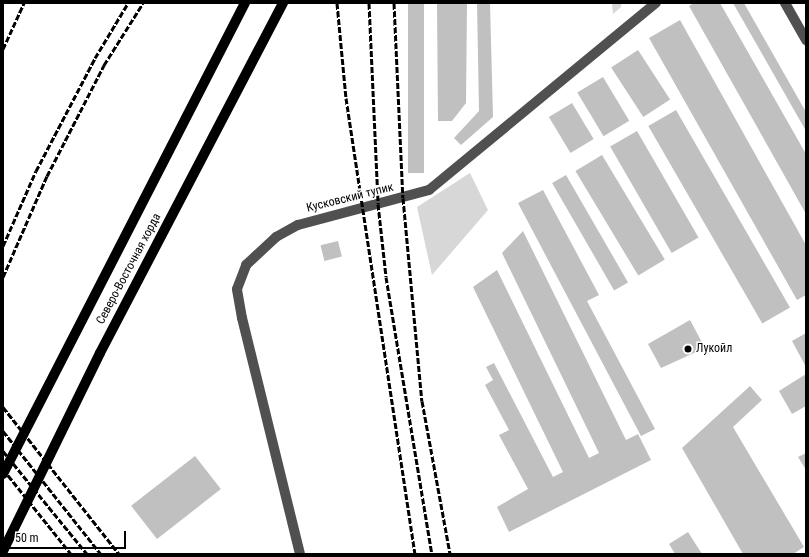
<!DOCTYPE html>
<html>
<head>
<meta charset="utf-8">
<style>
  body { margin:0 }
  #map { position:relative; width:809px; height:557px; overflow:hidden; background:#fff; font-family:"Roboto Condensed",sans-serif }
  div>[style] { position:absolute }
  .green>* { inset:0; background:#d7d7d7 }
  .building>* { inset:0; background:#c0c0c0; transform-origin:0 0 }
  .minor>* { height:10px; margin:-5px; padding:0 5px; transform-origin:5px; border-radius:5px; background:#505050 }
  .major>* { height:10px; margin:-5px; padding:0 5px; transform-origin:5px; border-radius:5px; background:#000 }
  .rail>* { height:3px; margin-top:-1.5px; transform-origin:0; background:repeating-linear-gradient(90deg,#000 0 6px,transparent 0 8px) }
  .dots>* { width:11px; height:11px; translate:-50% -50%; box-sizing:border-box; border:2px solid #fff; border-radius:50% }
  span { translate:-50% -50%; white-space:nowrap; text-align:center; line-height:1.15; -webkit-text-stroke:3px #fff; paint-order:stroke }
  .street-label { font-size:12px; color:#000 }
  .poi-label { font-size:12px; color:#000 }
  .left { translate:0 -50%; text-align:left }
  .frame { position:absolute; inset:0; border:4px solid #000; pointer-events:none }
  .scale { position:absolute; left:8px; top:531px; width:118px; height:18px; box-sizing:border-box; border:2px solid #000; border-top:0; padding-left:5px; font-size:12px; line-height:14px; white-space:nowrap; color:#000; -webkit-text-stroke:3px #fff; paint-order:stroke }
</style>
</head>
<body>
<div id="map">
  <div class="green">
    <div style="clip-path:polygon(612px 3px,621px 3px,621px 7px,613px 14px)"></div>
    <div style="clip-path:polygon(470px 173px,488px 210px,432px 275px,417px 207px)"></div>
  </div>
  <div class="building">
    <div style="left:408px;top:3px;width:16px;height:170px"></div>
    <div style="clip-path:polygon(437px 3px,467px 3px,466px 103px,452px 121px,438px 121px)"></div>
    <div style="clip-path:polygon(477px 3px,490px 3px,493px 117px,461px 145px,454px 138px,479px 111px)"></div>
    <div style="clip-path:polygon(694px 3px,720px 3px,806px 154px,806px 214px,689px 6px)"></div>
    <div style="clip-path:polygon(733px 3px,744px 3px,806px 112px,806px 131px)"></div>
    <div style="clip-path:polygon(680px 20px,806px 245px,806px 295px,797px 300px,649px 38px)"></div>
    <div style="left:638px;top:50px;width:59px;height:32px;rotate:57deg"></div>
    <div style="left:603px;top:77px;width:51px;height:30px;rotate:59deg"></div>
    <div style="left:572px;top:103px;width:42px;height:27px;rotate:59deg"></div>
    <div style="left:676px;top:110px;width:228px;height:32px;rotate:60deg"></div>
    <div style="left:637px;top:131px;width:123px;height:31px;rotate:60deg"></div>
    <div style="left:602px;top:155px;width:122px;height:31px;rotate:59deg"></div>
    <div style="left:566px;top:175px;width:124px;height:16px;rotate:60deg"></div>
    <div style="clip-path:polygon(543px 190px,599px 295px,587px 301px,655px 429px,641px 436px,518px 203px)"></div>
    <div style="clip-path:polygon(523px 231px,626px 440px,638px 434px,651px 460px,509px 532px,497px 507px,528px 489px,499px 435px,509px 430px,485px 385px,493px 380px,486px 367px,494px 363px,553px 477px,563px 472px,473px 287px,497px 270px,589px 458px,599px 453px,502px 253px)"></div>
    <div style="left:338px;top:241px;width:16px;height:18px;rotate:76deg"></div>
    <div style="clip-path:polygon(690px 320px,705px 348px,661px 368px,648px 344px)"></div>
    <div style="clip-path:polygon(806px 333px,806px 367px,792px 341px)"></div>
    <div style="clip-path:polygon(806px 374px,806px 406px,792px 414px,779px 391px)"></div>
    <div style="clip-path:polygon(750px 386px,762px 400px,733px 427px,804px 547px,793px 554px,743px 554px,682px 448px)"></div>
    <div style="clip-path:polygon(806px 453px,806px 470px,798px 457px)"></div>
    <div style="left:195px;top:456px;width:42px;height:81px;rotate:52deg"></div>
    <div style="clip-path:polygon(688px 532px,702px 554px,675px 554px,669px 544px)"></div>
  </div>
  <div class="minor">
    <div style="left:785px;top:3px;width:43px;rotate:60.4deg"></div>
    <div style="left:300px;top:554px;width:243px;rotate:-103.8deg"></div>
    <div style="left:242px;top:318px;width:29px;rotate:-100deg"></div>
    <div style="left:237px;top:289px;width:26px;rotate:-69deg"></div>
    <div style="left:246px;top:265px;width:41px;rotate:-43deg"></div>
    <div style="left:276px;top:237px;width:25px;rotate:-29deg"></div>
    <div style="left:298px;top:225px;width:136px;rotate:-15deg"></div>
    <div style="left:429px;top:190px;width:294px;rotate:-39.5deg"></div>
  </div>
  <div class="major">
    <div style="left:3px;top:474px;width:530px;rotate:-62.81deg"></div>
    <div style="left:3px;top:551px;width:220px;rotate:-63.9deg"></div>
    <div style="left:100px;top:353px;width:395px;rotate:-62.4deg"></div>
  </div>
  <div class="rail">
    <div style="left:337px;top:3px;width:95px;rotate:84.6deg"></div>
    <div style="left:346px;top:98px;width:461px;rotate:81.4deg"></div>
    <div style="left:369px;top:3px;width:201px;rotate:87.4deg"></div>
    <div style="left:378px;top:204px;width:73px;rotate:83.7deg"></div>
    <div style="left:386px;top:277px;width:281px;rotate:80.6deg"></div>
    <div style="left:394px;top:3px;width:195px;rotate:87.4deg"></div>
    <div style="left:403px;top:198px;width:204px;rotate:84.7deg"></div>
    <div style="left:422px;top:401px;width:156px;rotate:79.6deg"></div>
    <div style="left:3px;top:49px;width:51px;rotate:-65.5deg"></div>
    <div style="left:3px;top:246px;width:82px;rotate:-66.3deg"></div>
    <div style="left:36px;top:171px;width:127px;rotate:-62.4deg"></div>
    <div style="left:95px;top:58px;width:64px;rotate:-59deg"></div>
    <div style="left:3px;top:277px;width:110px;rotate:-66.5deg"></div>
    <div style="left:47px;top:176px;width:125px;rotate:-62.8deg"></div>
    <div style="left:104px;top:65px;width:73px;rotate:-57.8deg"></div>
    <div style="left:3px;top:407px;width:187px;rotate:51.7deg"></div>
    <div style="left:3px;top:431px;width:157px;rotate:51.5deg"></div>
    <div style="left:3px;top:451px;width:133px;rotate:50.8deg"></div>
    <div style="left:3px;top:469px;width:109px;rotate:51.3deg"></div>
  </div>
  <div class="dots">
    <div style="left:688px;top:349px;background:#000"></div>
  </div>
  <div class="street-label">
    <span style="left:350px;top:198px;rotate:-14deg">Кусковский тупик</span>
    <span style="left:129px;top:269px;rotate:-62deg">Северо-Восточная хорда</span>
  </div>
  <div class="poi-label">
    <span class="left" style="left:696px;top:349px">Лукойл</span>
  </div>
  <div class="frame"></div>
  <div class="scale">50 m</div>
</div>
</body>
</html>
